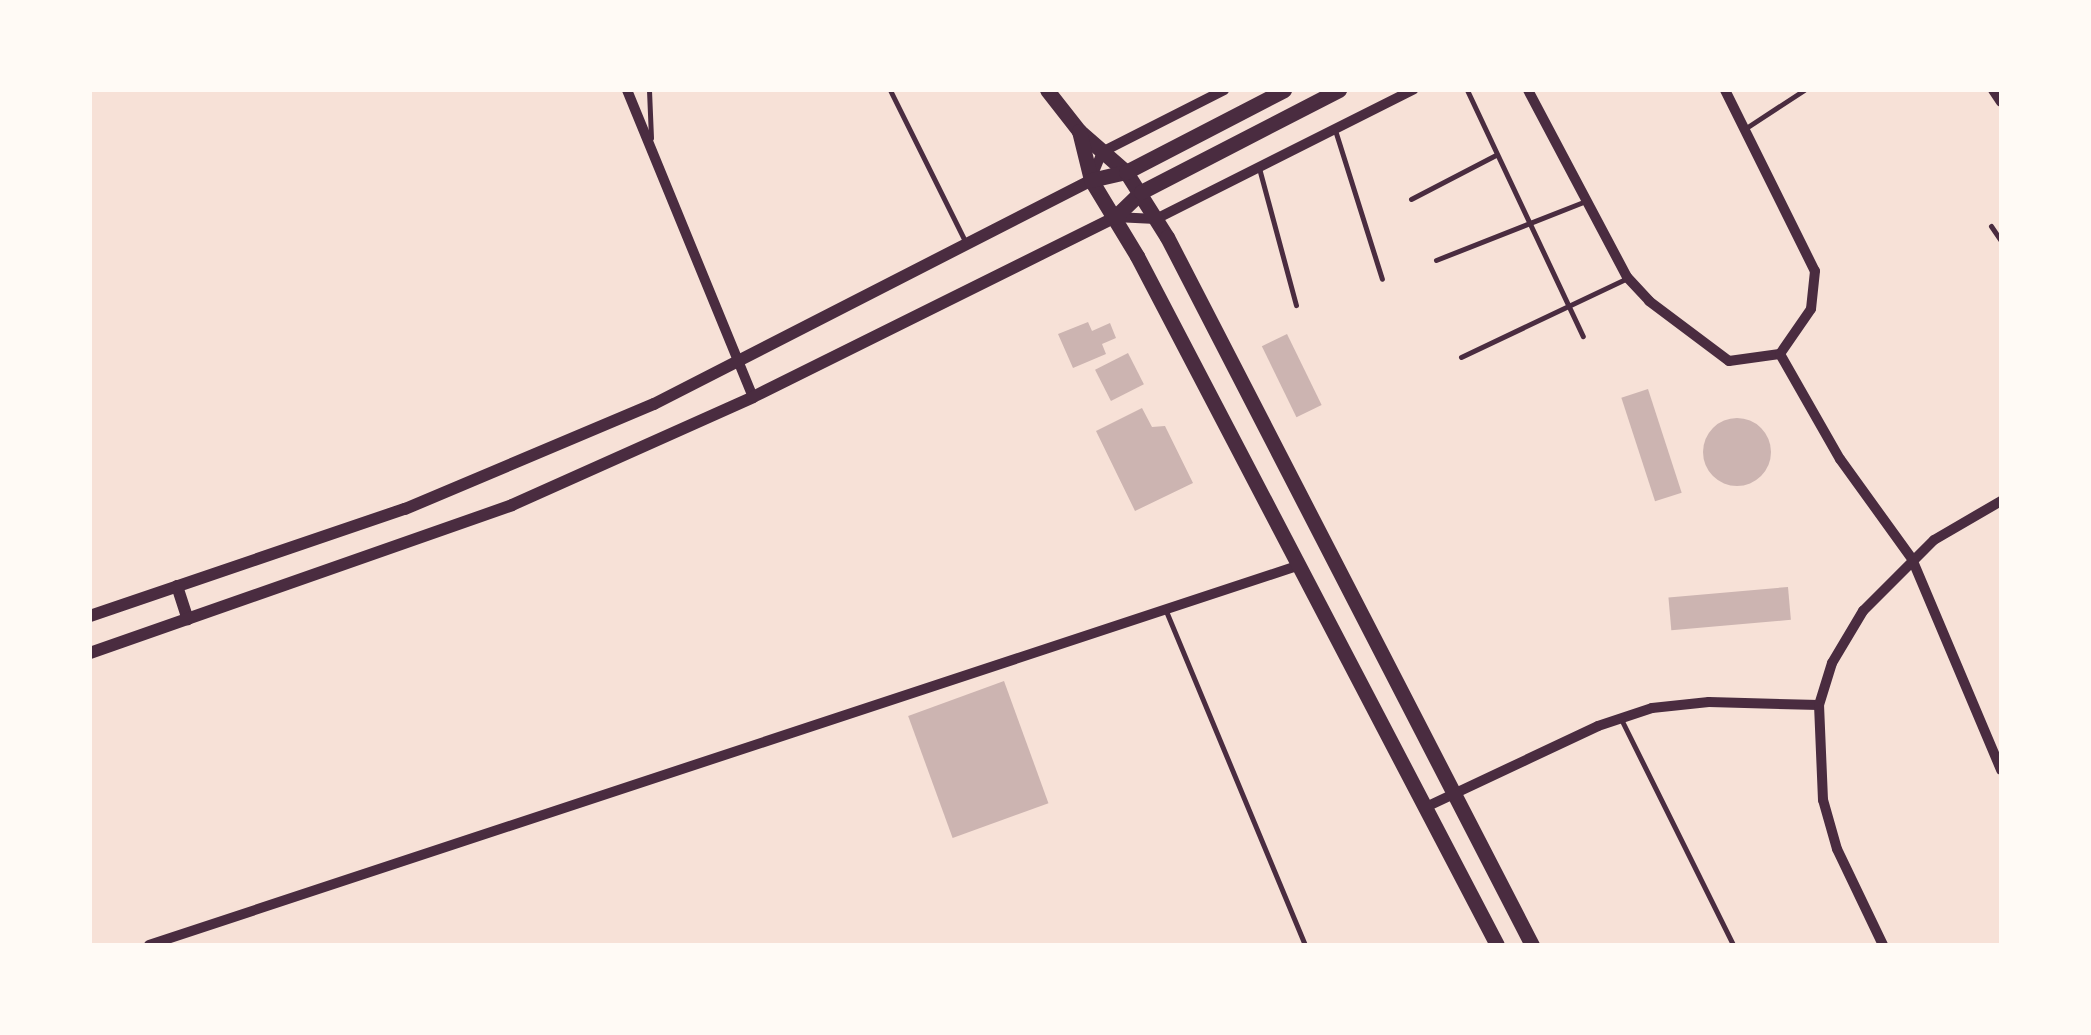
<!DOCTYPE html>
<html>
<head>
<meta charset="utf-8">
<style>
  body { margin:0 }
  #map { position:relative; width:2091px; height:1035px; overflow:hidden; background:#f7e1d7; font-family:Montserrat,sans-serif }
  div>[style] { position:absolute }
  .building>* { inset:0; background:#ccb4b1; transform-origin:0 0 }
  .round { border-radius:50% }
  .service>* { height:5px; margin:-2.5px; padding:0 2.5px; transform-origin:2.5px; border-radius:2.5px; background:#4a2c40 }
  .minor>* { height:10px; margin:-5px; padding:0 5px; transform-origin:5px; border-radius:5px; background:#4a2c40 }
  .tertiary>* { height:12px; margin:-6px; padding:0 6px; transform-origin:6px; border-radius:6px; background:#4a2c40 }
  .secondary>* { height:15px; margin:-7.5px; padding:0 7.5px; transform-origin:7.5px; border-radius:7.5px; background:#4a2c40 }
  span { translate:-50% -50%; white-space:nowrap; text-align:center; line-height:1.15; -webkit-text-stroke:9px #fffaf5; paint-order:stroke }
  .frame { position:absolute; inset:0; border:92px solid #fffaf5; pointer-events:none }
</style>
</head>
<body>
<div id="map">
  <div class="building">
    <div style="clip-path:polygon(1088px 322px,1092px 331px,1110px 323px,1116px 338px,1102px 344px,1106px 354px,1073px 368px,1058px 334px)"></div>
    <div style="left:1287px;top:334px;width:79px;height:28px;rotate:64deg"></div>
    <div style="left:1128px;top:353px;width:35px;height:37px;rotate:63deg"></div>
    <div style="left:1648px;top:389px;width:109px;height:28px;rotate:72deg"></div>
    <div style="clip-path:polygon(1142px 408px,1152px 427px,1165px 426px,1193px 483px,1135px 511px,1096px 431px)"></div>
    <div class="round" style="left:1703px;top:418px;width:68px;height:68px"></div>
    <div style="left:1788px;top:587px;width:33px;height:120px;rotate:85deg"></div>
    <div style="left:1004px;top:681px;width:130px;height:102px;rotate:70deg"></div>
  </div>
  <div class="service">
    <div style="left:649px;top:90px;width:48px;rotate:87.6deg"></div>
    <div style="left:890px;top:90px;width:171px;rotate:63.6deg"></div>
    <div style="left:1467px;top:90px;width:272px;rotate:64.8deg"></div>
    <div style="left:1746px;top:128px;width:69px;rotate:-33.2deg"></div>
    <div style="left:1335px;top:130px;width:156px;rotate:72.5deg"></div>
    <div style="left:1259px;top:168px;width:142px;rotate:74.9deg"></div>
    <div style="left:1411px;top:199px;width:96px;rotate:-27.4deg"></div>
    <div style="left:1991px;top:226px;width:18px;rotate:56deg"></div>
    <div style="left:1436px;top:260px;width:161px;rotate:-21.5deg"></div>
    <div style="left:1461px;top:357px;width:182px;rotate:-25.4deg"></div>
    <div style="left:1166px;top:611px;width:362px;rotate:67.4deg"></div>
    <div style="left:1621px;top:719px;width:252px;rotate:63.6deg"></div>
  </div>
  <div class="minor">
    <div style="left:627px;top:90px;width:332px;rotate:67.7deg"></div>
    <div style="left:1528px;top:90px;width:212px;rotate:62.1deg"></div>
    <div style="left:1627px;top:277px;width:33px;rotate:47deg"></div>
    <div style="left:1649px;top:301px;width:100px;rotate:36.9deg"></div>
    <div style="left:1729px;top:361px;width:51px;rotate:-7.8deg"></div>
    <div style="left:1725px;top:90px;width:202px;rotate:63.6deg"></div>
    <div style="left:1815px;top:271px;width:38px;rotate:96deg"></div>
    <div style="left:1811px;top:309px;width:55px;rotate:124.6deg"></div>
    <div style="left:1780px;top:354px;width:121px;rotate:60.3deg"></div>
    <div style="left:1840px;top:459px;width:123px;rotate:54.2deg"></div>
    <div style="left:1912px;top:559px;width:229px;rotate:67.1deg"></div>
    <div style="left:1993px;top:90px;width:14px;rotate:56deg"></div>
    <div style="left:1092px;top:177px;width:27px;rotate:-68deg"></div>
    <div style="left:1102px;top:152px;width:137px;rotate:-26.9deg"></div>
    <div style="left:1115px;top:217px;width:41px;rotate:2.8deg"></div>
    <div style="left:1156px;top:219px;width:288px;rotate:-26.7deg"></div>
    <div style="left:1426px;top:807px;width:190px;rotate:-25.2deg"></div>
    <div style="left:1598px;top:726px;width:57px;rotate:-18.4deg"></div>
    <div style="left:1652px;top:708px;width:57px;rotate:-6deg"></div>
    <div style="left:1709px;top:702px;width:110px;rotate:1.6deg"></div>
    <div style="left:149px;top:945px;width:1212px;rotate:-18.27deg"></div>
    <div style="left:1883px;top:945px;width:106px;rotate:-115.6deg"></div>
    <div style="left:1837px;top:849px;width:51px;rotate:-105.9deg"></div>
    <div style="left:1823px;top:800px;width:95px;rotate:-92.4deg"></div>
    <div style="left:1819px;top:705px;width:44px;rotate:-72.8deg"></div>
    <div style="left:1832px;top:663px;width:61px;rotate:-59.2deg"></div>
    <div style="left:1863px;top:611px;width:100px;rotate:-45deg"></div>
    <div style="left:1934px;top:540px;width:78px;rotate:-30.2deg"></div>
  </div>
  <div class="tertiary">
    <div style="left:177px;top:586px;width:35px;rotate:72deg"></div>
    <div style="left:90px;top:616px;width:333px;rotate:-18.8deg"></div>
    <div style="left:405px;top:509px;width:270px;rotate:-22.9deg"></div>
    <div style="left:654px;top:404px;width:491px;rotate:-27.1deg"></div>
    <div style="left:90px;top:653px;width:447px;rotate:-19.3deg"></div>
    <div style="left:512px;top:505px;width:264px;rotate:-24.1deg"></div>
    <div style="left:753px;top:397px;width:404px;rotate:-26.4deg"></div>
  </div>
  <div class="secondary">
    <div style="left:1047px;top:90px;width:52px;rotate:52deg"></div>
    <div style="left:1079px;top:131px;width:62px;rotate:41.1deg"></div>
    <div style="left:1126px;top:172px;width:77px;rotate:57.8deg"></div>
    <div style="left:1167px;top:237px;width:797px;rotate:62.73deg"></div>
    <div style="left:1079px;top:131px;width:50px;rotate:76.2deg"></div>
    <div style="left:1091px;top:180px;width:89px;rotate:58.8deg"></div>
    <div style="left:1137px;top:256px;width:777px;rotate:62.41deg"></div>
    <div style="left:1091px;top:180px;width:36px;rotate:-13deg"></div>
    <div style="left:1126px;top:172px;width:178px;rotate:-27.4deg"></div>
    <div style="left:1115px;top:217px;width:36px;rotate:-44deg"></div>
    <div style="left:1141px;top:192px;width:223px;rotate:-27.3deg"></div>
  </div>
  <div class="frame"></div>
</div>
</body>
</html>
